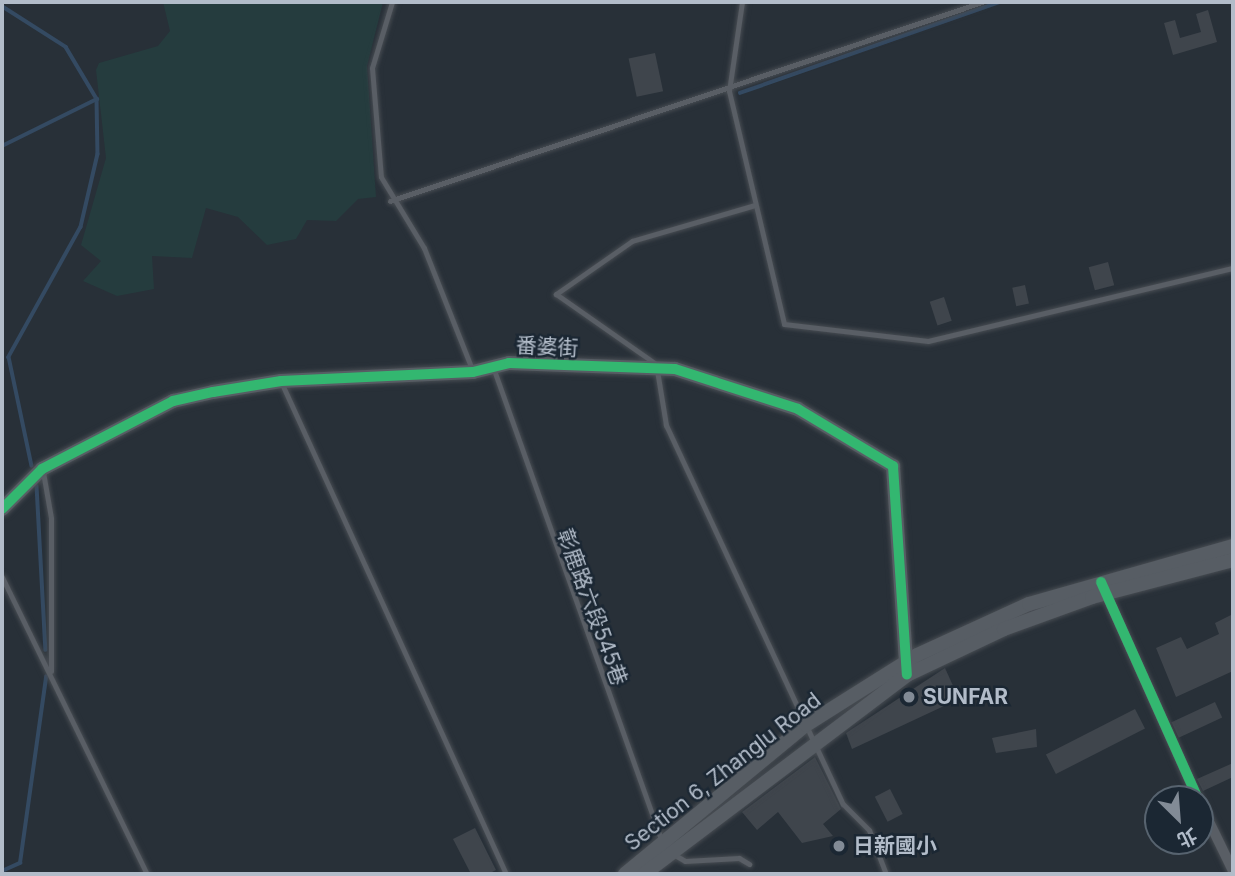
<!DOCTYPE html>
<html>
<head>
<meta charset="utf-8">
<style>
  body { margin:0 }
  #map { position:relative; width:1235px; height:876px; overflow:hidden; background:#283038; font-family:Inter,"Noto Sans TC",sans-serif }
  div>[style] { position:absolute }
  .green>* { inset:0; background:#253c3e }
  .stream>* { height:3.5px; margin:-1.75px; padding:0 1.75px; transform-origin:1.75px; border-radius:1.75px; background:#344a62 }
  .building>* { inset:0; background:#3f454c; transform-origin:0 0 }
  .roads { filter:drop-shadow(0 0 2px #474c52) drop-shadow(0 0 2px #474c52) }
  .lane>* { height:5px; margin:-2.5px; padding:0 2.5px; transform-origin:2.5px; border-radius:2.5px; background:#595e65 }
  .street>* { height:10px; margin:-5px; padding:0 5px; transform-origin:5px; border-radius:5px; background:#595e65 }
  .secondary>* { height:14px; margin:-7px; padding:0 7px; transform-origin:7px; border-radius:7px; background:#575d64 }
  .cycleway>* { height:10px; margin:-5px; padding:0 5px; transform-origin:5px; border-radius:5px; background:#33b770 }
  .dots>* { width:19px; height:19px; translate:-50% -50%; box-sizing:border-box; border:4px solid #1b2733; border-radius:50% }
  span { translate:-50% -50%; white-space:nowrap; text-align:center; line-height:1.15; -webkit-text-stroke:5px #1b2733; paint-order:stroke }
  .street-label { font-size:21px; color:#b2bcc9 }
  .poi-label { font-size:21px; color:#b2bcc9; font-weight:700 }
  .left { translate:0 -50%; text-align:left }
  .frame { position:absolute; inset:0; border:4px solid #b2bcc9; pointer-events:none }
  .north { position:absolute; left:1144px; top:785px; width:70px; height:70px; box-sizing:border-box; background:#1b2733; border:2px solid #57636f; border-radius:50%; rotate:155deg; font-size:19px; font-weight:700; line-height:28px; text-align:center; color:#b2bcc9 }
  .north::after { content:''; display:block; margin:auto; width:24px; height:32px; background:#828b96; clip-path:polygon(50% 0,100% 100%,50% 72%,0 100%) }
</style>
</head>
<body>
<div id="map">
  <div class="green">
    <div style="clip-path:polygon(163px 2px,383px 2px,367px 66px,376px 197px,358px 199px,336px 221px,307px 220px,296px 239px,267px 245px,238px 217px,206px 208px,192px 258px,152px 256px,154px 289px,117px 296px,83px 281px,101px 261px,81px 245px,106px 158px,96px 70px,99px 63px,158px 46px,170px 31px)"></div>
  </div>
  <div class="stream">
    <div style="left:2px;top:6px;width:76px;rotate:32.6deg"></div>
    <div style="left:66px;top:47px;width:61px;rotate:59.2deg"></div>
    <div style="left:97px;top:99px;width:55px;rotate:89deg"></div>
    <div style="left:98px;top:154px;width:75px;rotate:103.1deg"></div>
    <div style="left:81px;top:227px;width:149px;rotate:119deg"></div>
    <div style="left:9px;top:357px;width:111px;rotate:78.1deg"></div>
    <div style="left:740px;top:93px;width:275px;rotate:-19.3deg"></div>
    <div style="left:2px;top:146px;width:106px;rotate:-26.3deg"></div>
    <div style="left:37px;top:486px;width:164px;rotate:86.9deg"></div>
    <div style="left:2px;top:871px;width:20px;rotate:-24deg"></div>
    <div style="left:20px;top:863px;width:188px;rotate:-82deg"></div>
  </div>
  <div class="building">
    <div style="clip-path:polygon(1208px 10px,1217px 42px,1173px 55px,1164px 23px,1175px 20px,1180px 38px,1201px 32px,1196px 14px)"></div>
    <div style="left:655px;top:53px;width:39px;height:27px;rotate:78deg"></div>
    <div style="left:1108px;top:262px;width:24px;height:20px;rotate:75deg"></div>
    <div style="left:1025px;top:285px;width:19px;height:13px;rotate:78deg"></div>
    <div style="left:944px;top:297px;width:25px;height:15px;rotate:72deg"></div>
    <div style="clip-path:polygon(1233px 614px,1233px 671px,1176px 697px,1156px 648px,1181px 637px,1187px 649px,1219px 634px,1215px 623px)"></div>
    <div style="clip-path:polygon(945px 668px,959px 699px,852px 749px,846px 733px)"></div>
    <div style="left:1215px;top:702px;width:17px;height:48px;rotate:65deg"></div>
    <div style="left:1135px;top:709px;width:22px;height:100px;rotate:63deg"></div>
    <div style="clip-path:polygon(1036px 729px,1037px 747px,996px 753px,992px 738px)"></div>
    <div style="clip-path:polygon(815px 757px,841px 809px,823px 824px,833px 836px,802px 843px,778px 812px,757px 830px,742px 812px)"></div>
    <div style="clip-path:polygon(1233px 763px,1233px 777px,1203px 791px,1197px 779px)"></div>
    <div style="left:890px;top:789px;width:28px;height:17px;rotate:63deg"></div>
    <div style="clip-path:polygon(475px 828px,496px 870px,488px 874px,471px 874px,453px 839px)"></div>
  </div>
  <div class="roads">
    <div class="lane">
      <div style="left:392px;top:2px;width:69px;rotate:106.9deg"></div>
      <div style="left:372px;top:68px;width:109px;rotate:85.3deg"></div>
      <div style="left:381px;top:177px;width:83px;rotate:58.8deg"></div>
      <div style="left:424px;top:248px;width:130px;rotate:68.4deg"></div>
      <div style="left:742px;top:2px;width:90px;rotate:98.3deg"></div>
      <div style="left:729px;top:91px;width:239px;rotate:76.7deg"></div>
      <div style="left:784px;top:324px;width:145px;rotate:6.7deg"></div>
      <div style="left:928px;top:341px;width:314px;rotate:-13.5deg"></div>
      <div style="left:390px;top:201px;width:625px;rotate:-18.58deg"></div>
      <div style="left:755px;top:205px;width:128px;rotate:163.7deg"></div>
      <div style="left:632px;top:241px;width:93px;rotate:145.1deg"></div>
      <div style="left:556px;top:294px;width:122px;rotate:35deg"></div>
      <div style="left:656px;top:364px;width:62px;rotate:80.7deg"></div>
      <div style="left:666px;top:425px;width:418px;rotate:65deg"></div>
      <div style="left:843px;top:804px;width:37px;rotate:45deg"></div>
      <div style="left:869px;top:830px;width:47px;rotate:68.9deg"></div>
      <div style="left:494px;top:370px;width:501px;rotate:70.41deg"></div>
      <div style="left:282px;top:384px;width:539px;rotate:65.43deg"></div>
      <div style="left:43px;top:472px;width:47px;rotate:80.1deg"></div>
      <div style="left:51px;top:518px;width:153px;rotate:90deg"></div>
      <div style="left:2px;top:577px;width:331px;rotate:64deg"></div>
      <div style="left:673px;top:854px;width:14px;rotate:30deg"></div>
      <div style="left:685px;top:861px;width:54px;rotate:-3.2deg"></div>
      <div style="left:739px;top:858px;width:12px;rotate:31deg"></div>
    </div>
    <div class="street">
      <div style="left:1104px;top:589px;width:230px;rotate:65.9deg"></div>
      <div style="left:1200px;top:803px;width:76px;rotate:64.1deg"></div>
    </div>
    <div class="secondary">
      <div style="left:2px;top:509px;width:57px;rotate:-45deg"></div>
      <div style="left:42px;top:469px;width:148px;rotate:-27.4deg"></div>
      <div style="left:173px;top:401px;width:41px;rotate:-12.7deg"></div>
      <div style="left:213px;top:392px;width:69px;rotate:-9.2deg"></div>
      <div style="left:281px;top:381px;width:192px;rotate:-2.7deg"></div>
      <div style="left:473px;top:372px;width:37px;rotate:-14deg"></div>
      <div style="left:509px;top:363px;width:166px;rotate:2.1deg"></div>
      <div style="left:675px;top:369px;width:129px;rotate:18deg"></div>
      <div style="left:798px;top:409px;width:111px;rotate:31deg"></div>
      <div style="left:893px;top:466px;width:209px;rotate:86.2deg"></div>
      <div style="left:625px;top:874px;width:234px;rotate:-39.5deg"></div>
      <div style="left:806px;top:725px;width:131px;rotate:-32.2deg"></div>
      <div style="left:917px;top:655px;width:123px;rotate:-24.5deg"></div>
      <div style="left:1029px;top:604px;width:212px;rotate:-15.9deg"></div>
      <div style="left:644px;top:874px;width:330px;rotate:-37.1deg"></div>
      <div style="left:907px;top:675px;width:107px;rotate:-25.4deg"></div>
      <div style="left:1004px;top:629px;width:94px;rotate:-20deg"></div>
      <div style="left:1092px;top:597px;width:146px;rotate:-14.7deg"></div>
    </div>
  </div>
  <div class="cycleway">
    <div style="left:2px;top:509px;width:57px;rotate:-45deg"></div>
    <div style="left:42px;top:469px;width:148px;rotate:-27.4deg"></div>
    <div style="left:173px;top:401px;width:41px;rotate:-12.7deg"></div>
    <div style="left:213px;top:392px;width:69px;rotate:-9.2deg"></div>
    <div style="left:281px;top:381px;width:192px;rotate:-2.7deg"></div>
    <div style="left:473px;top:372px;width:37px;rotate:-14deg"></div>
    <div style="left:509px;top:363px;width:166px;rotate:2.1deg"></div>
    <div style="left:675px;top:369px;width:129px;rotate:18deg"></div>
    <div style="left:798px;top:409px;width:111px;rotate:31deg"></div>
    <div style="left:893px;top:466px;width:209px;rotate:86.2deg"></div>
    <div style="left:1101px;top:582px;width:238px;rotate:65.9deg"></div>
  </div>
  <div class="dots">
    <div style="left:909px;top:697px;background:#828b96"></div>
    <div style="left:839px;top:846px;background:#828b96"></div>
  </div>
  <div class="street-label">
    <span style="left:547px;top:347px;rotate:3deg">番婆街</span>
    <span style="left:592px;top:607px;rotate:70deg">彰鹿路六段545巷</span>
    <span style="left:723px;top:772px;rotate:-38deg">Section 6, Zhanglu Road</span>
  </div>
  <div class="poi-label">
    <span class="left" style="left:923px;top:697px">SUNFAR</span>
    <span class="left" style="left:853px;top:846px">日新國小</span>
  </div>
  <div class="frame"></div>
  <div class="north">北</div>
</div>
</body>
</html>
